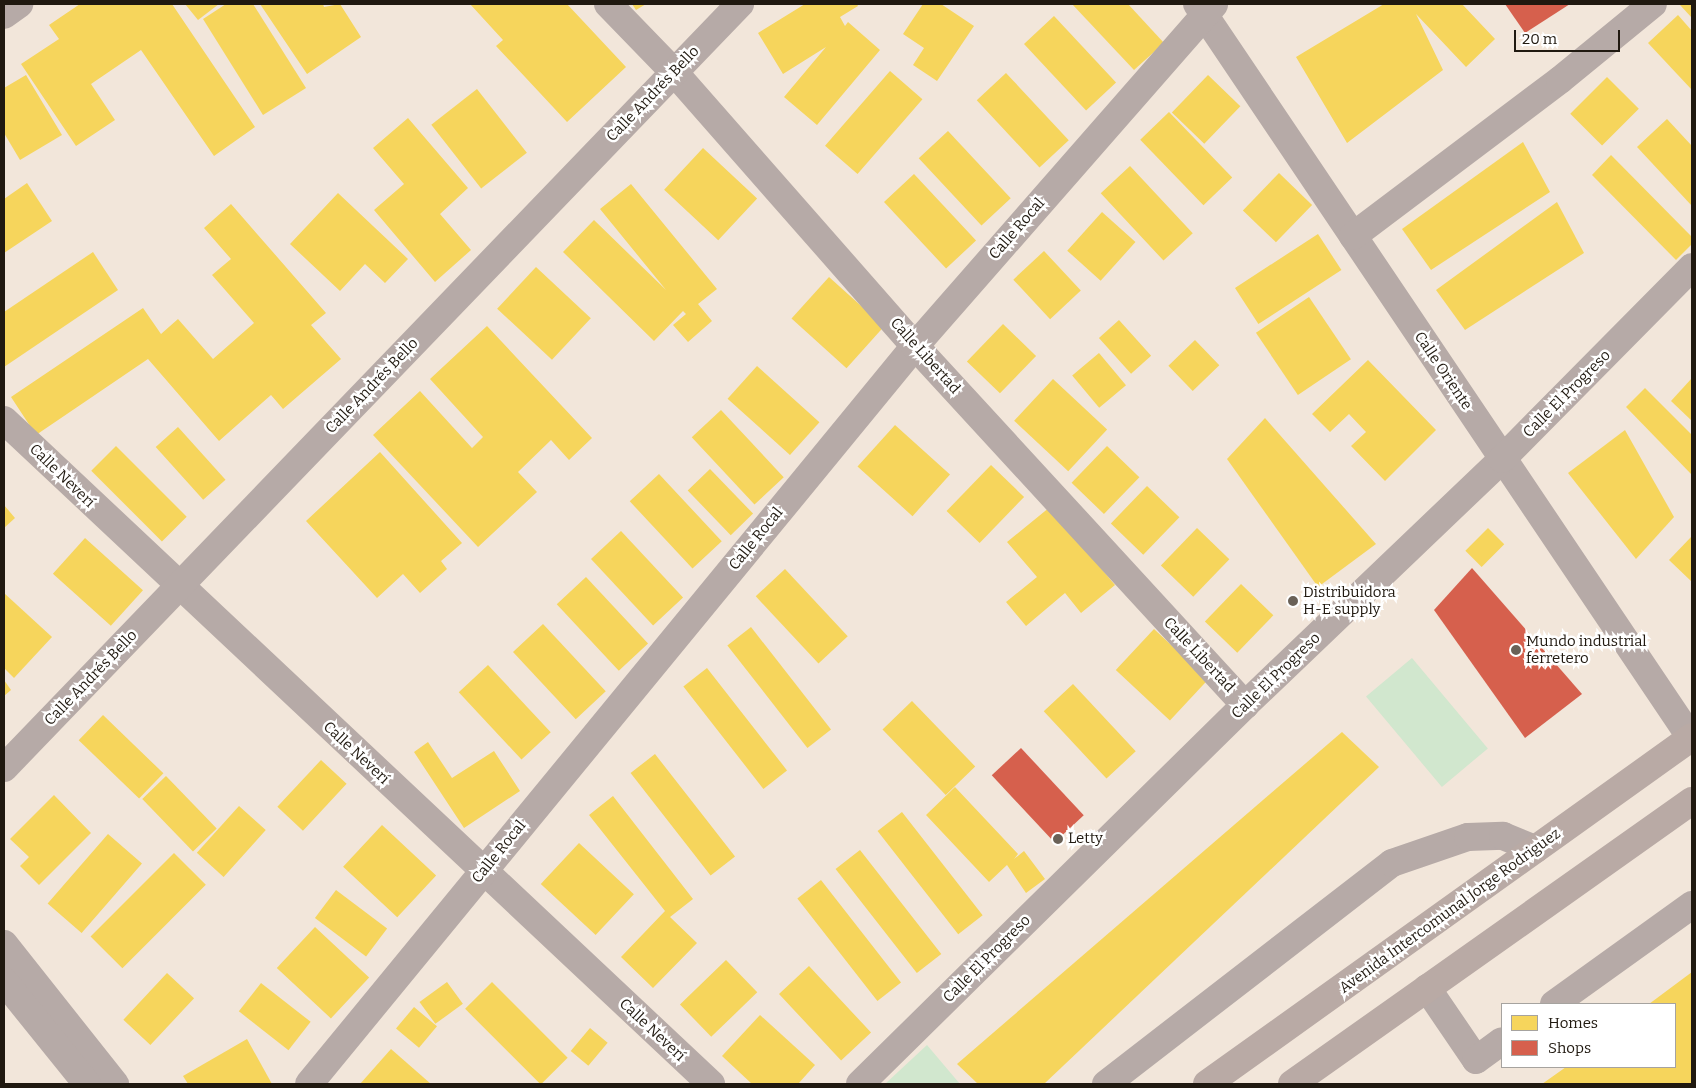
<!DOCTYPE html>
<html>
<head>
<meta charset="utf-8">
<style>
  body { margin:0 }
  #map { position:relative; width:1696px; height:1088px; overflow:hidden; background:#f2e6da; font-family:Bitter,serif }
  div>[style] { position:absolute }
  .green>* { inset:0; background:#d1e7ce; transform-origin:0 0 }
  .homes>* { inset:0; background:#f6d55c; transform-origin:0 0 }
  .shops>* { inset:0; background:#d6604d; transform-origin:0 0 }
  .minor>* { height:28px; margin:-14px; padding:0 14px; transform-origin:14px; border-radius:14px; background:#b6aaa7 }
  .major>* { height:28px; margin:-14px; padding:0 14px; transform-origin:14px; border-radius:14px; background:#b9aaa5 }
  .dots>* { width:14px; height:14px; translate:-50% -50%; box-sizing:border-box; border:2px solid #fff; border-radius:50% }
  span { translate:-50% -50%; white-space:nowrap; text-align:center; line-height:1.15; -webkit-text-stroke:5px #fff; paint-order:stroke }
  .street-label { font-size:15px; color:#201910 }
  .poi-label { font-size:15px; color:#201910 }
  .left { translate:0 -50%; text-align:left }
  .frame { position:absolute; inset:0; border:5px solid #201910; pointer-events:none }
  .legend { position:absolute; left:1501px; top:1003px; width:175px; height:65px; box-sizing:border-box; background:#fff; border:1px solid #a6a39f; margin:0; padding:6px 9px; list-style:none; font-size:15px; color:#201910 }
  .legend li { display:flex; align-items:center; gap:10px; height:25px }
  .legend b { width:25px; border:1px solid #a6a39f }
  .scale { position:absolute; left:1514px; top:30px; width:106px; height:22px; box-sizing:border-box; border:2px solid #201910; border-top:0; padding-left:6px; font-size:15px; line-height:18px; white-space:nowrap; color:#201910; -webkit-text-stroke:4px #fff; paint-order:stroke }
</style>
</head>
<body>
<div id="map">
  <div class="green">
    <div style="left:1412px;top:658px;width:118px;height:60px;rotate:50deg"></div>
    <div style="clip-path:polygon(927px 1045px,960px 1084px,885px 1084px)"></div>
  </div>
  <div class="homes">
    <div style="clip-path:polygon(80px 4px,172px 4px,255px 127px,214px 156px,141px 50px,91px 84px,115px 120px,76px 146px,21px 64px,59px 39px,49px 25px)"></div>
    <div style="clip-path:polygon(185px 4px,219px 4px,198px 20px)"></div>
    <div style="clip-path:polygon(226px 4px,253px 4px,306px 88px,263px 115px,203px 19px)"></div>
    <div style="clip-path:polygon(260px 4px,323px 4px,324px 7px,340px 4px,361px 37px,307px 74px)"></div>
    <div style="clip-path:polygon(470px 4px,567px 4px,626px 67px,567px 122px,496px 46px,503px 40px)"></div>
    <div style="clip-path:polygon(632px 4px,646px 4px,636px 10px)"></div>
    <div style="clip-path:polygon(805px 4px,857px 4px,858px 6px,840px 17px,845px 26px,848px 22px,880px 50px,817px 125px,784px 97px,826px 47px,783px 74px,758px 33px)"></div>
    <div style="clip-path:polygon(923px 4px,941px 4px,974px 26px,937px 81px,913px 65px,924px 48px,903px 34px)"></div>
    <div style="clip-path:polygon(1072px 4px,1128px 4px,1164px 43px,1134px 70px)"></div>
    <div style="clip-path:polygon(1384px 4px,1462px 4px,1495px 39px,1466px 67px,1416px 14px,1443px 70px,1347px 143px,1296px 57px)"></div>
    <div style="clip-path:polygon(1692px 4px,1692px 18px,1680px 5px)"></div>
    <div style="clip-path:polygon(1678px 15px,1692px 31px,1692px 90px,1648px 43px)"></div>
    <div style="left:1054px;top:16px;width:91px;height:41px;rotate:47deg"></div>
    <div style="left:890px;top:71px;width:43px;height:99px;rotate:41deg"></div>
    <div style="left:1006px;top:73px;width:92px;height:40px;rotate:47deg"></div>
    <div style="clip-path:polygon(26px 75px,62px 135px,20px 160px,4px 133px,4px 88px)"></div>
    <div style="left:1208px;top:75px;width:45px;height:52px;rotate:44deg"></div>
    <div style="left:1607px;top:77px;width:45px;height:52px;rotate:45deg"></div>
    <div style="left:477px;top:89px;width:81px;height:58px;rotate:52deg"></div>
    <div style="left:1169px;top:112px;width:91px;height:40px;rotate:46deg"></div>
    <div style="clip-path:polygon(408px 118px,468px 188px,440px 214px,471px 250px,435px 282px,374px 210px,404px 184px,373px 148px)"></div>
    <div style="clip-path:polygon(1667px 119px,1692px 146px,1692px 206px,1637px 147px)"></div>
    <div style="left:948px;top:131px;width:92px;height:40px;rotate:47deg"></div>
    <div style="clip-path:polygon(1523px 142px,1550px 192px,1431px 270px,1402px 229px)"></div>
    <div style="left:703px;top:148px;width:74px;height:57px;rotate:43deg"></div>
    <div style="clip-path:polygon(1611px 155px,1692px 237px,1692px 244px,1676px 260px,1592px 175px)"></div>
    <div style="left:1130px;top:166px;width:92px;height:40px;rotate:47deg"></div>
    <div style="left:1279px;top:173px;width:46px;height:52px;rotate:44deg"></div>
    <div style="left:914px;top:174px;width:91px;height:41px;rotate:47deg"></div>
    <div style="clip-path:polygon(27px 183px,52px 221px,4px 253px,4px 199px)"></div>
    <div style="clip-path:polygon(631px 184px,717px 289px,698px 304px,712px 321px,688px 342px,673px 325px,686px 314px,683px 311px,654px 341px,563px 252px,594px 220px,666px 290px,600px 209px)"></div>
    <div style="clip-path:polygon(338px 193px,408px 259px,385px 283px,365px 264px,340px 291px,290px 244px)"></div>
    <div style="clip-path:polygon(1557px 202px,1584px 253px,1465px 330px,1436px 290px)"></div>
    <div style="clip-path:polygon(231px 204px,326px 313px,311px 325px,341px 359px,283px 409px,271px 395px,219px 441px,148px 359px,36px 435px,11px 397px,143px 308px,161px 334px,178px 319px,213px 359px,254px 323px,212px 275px,231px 259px,204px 228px)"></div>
    <div style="left:1102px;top:212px;width:45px;height:52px;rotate:42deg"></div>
    <div style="left:1318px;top:234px;width:43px;height:99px;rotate:57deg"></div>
    <div style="left:1044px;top:251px;width:54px;height:42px;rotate:47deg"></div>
    <div style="clip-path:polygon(93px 252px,118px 290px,4px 367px,4px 312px)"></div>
    <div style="left:536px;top:267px;width:75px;height:57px;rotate:43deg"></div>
    <div style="left:829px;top:277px;width:74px;height:56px;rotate:42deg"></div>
    <div style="left:1309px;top:297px;width:75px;height:64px;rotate:56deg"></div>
    <div style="left:1119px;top:320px;width:48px;height:27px;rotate:48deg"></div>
    <div style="left:1003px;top:324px;width:46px;height:52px;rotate:44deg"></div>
    <div style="clip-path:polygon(487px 326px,592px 438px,569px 460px,551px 440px,518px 472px,537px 492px,478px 547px,373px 435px,420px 391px,472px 448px,483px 437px,430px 379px)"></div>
    <div style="left:1195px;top:340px;width:35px;height:37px;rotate:46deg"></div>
    <div style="left:1099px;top:353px;width:42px;height:35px;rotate:50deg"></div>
    <div style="clip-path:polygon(1368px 360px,1436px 430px,1385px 481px,1351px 446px,1366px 432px,1349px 414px,1330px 432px,1312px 414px)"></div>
    <div style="left:757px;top:366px;width:84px;height:44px;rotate:42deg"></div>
    <div style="clip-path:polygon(1692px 378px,1692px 421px,1671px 401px)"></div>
    <div style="left:1053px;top:379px;width:74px;height:57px;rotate:43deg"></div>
    <div style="clip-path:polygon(1645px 388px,1692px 435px,1692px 475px,1626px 407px)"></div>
    <div style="left:721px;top:410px;width:92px;height:40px;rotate:47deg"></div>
    <div style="clip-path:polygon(1265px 418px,1376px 544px,1318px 587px,1227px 459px)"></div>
    <div style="left:895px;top:425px;width:74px;height:56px;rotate:42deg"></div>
    <div style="left:178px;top:427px;width:71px;height:30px;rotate:48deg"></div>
    <div style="clip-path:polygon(1625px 430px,1674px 517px,1636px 559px,1568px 473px)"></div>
    <div style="left:116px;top:446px;width:100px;height:35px;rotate:45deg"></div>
    <div style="left:1107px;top:446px;width:45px;height:51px;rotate:44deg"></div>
    <div style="clip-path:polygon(380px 452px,462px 543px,441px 561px,447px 569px,420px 593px,403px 574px,377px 598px,306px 521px)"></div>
    <div style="left:991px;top:465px;width:46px;height:64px;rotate:44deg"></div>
    <div style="left:710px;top:469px;width:62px;height:31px;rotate:46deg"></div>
    <div style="left:659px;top:474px;width:92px;height:40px;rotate:47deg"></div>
    <div style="left:1147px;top:486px;width:45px;height:52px;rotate:44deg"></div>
    <div style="clip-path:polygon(4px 505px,15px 518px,4px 528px)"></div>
    <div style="clip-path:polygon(1050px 507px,1115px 585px,1081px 613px,1065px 593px,1026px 626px,1006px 602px,1037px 577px,1007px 542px)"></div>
    <div style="left:1197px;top:528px;width:45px;height:52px;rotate:44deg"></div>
    <div style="left:1488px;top:528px;width:23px;height:32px;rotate:45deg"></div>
    <div style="left:621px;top:531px;width:91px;height:41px;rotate:47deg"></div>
    <div style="clip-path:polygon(1692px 536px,1692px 582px,1669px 560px)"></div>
    <div style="left:85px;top:538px;width:78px;height:48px;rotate:42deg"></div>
    <div style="left:785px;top:569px;width:92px;height:40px;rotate:47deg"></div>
    <div style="left:586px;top:577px;width:91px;height:40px;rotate:47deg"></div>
    <div style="left:1241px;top:584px;width:45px;height:52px;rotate:44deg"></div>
    <div style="clip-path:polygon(4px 593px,52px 637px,14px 678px,4px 668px)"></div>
    <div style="left:543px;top:624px;width:92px;height:41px;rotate:47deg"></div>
    <div style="left:751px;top:627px;width:130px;height:30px;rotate:52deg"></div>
    <div style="left:1154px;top:629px;width:74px;height:56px;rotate:43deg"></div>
    <div style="left:488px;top:665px;width:92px;height:40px;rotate:47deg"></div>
    <div style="left:707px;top:668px;width:130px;height:30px;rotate:52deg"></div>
    <div style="clip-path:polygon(4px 680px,11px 690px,4px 696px)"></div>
    <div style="left:1073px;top:684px;width:92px;height:40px;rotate:47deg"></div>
    <div style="left:912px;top:701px;width:91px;height:41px;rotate:46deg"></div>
    <div style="left:103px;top:715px;width:84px;height:35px;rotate:44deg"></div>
    <div style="clip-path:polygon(1342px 732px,1379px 767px,1044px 1084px,978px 1084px,957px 1064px)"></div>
    <div style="clip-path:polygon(428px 742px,452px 778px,494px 751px,520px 791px,464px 828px,414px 752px)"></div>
    <div style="left:655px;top:754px;width:130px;height:31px;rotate:52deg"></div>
    <div style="left:321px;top:760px;width:35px;height:64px;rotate:43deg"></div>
    <div style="left:166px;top:776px;width:73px;height:33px;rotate:46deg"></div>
    <div style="clip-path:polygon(955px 787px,1018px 854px,1014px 859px,1024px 851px,1045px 879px,1026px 893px,1007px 865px,989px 882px,926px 815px)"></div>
    <div style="clip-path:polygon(54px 795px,91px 833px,39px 885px,20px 866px,29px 857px,10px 839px)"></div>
    <div style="clip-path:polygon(613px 796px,693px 899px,670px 917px,697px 943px,653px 988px,621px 957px,665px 911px,589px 815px)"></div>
    <div style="left:239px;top:806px;width:36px;height:63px;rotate:42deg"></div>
    <div style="left:902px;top:812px;width:131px;height:31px;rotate:52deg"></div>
    <div style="left:382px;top:825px;width:74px;height:57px;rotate:43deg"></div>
    <div style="left:108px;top:834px;width:45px;height:92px;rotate:41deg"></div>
    <div style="left:579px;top:843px;width:75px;height:56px;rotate:43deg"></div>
    <div style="left:860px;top:850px;width:132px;height:31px;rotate:52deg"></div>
    <div style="left:174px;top:853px;width:45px;height:118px;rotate:45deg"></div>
    <div style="left:821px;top:880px;width:130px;height:30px;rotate:52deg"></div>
    <div style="left:336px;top:890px;width:64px;height:35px;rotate:37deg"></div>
    <div style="left:315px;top:927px;width:74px;height:56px;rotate:43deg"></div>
    <div style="left:726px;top:960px;width:45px;height:64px;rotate:46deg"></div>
    <div style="left:809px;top:966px;width:91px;height:41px;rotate:47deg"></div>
    <div style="clip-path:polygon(1692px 972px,1692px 1084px,1542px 1084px,1566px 1067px,1675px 1067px,1675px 1004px,1649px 1004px)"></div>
    <div style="left:167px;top:973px;width:37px;height:64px;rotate:43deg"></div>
    <div style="left:447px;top:982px;width:27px;height:34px;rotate:54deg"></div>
    <div style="left:492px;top:982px;width:107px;height:38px;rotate:45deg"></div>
    <div style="left:261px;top:983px;width:63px;height:36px;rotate:38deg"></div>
    <div style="left:414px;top:1007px;width:30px;height:28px;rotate:40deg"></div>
    <div style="clip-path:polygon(760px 1015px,815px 1065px,798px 1084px,752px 1084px,722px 1056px)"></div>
    <div style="left:590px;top:1028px;width:23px;height:30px;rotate:40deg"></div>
    <div style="clip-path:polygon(247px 1039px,272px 1084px,188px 1084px,183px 1076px)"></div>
    <div style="clip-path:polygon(391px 1049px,431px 1084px,360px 1084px)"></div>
  </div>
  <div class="shops">
    <div style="clip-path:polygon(1505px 4px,1570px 4px,1525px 33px)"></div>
    <div style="clip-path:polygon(1472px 568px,1582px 694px,1525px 738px,1434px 610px)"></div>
    <div style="left:1021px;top:748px;width:92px;height:40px;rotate:47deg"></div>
  </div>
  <div class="minor">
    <div style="left:608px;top:4px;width:95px;rotate:45.9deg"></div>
    <div style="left:674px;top:72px;width:365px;rotate:48.7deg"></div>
    <div style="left:915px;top:346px;width:488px;rotate:47.4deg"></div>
    <div style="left:1197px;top:4px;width:885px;rotate:56.06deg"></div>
    <div style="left:4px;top:15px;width:19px;rotate:-36deg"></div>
    <div style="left:1353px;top:236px;width:259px;rotate:-37deg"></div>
    <div style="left:1560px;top:80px;width:120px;rotate:-39.3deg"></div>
    <div style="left:4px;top:420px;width:970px;rotate:43.2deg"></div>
    <div style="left:4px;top:768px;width:1061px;rotate:-46.07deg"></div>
    <div style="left:4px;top:944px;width:179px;rotate:51.6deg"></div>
    <div style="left:4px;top:981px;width:132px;rotate:51.1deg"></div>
    <div style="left:1427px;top:988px;width:87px;rotate:55.8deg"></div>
    <div style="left:1476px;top:1060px;width:32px;rotate:-36deg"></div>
    <div style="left:1554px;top:1004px;width:170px;rotate:-35.7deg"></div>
    <div style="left:309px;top:1084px;width:955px;rotate:-50.61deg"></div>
    <div style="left:915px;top:346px;width:454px;rotate:-48.8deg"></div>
    <div style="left:860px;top:1084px;width:540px;rotate:-44.55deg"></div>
    <div style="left:1245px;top:705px;width:356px;rotate:-43.7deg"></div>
    <div style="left:1502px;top:459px;width:270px;rotate:-45.3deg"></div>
    <div style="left:1106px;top:1084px;width:361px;rotate:-37.7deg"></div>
    <div style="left:1392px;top:863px;width:80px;rotate:-18.9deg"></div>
    <div style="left:1468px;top:837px;width:35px;rotate:-2deg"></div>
    <div style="left:1503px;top:836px;width:35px;rotate:22deg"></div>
  </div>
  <div class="major">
    <div style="left:1207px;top:1084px;width:596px;rotate:-35.58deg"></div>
    <div style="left:1292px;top:1084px;width:490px;rotate:-35.3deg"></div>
  </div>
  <div class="dots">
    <div style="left:1293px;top:601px;background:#6a6157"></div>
    <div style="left:1516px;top:650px;background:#6a6157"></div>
    <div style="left:1058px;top:839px;background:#6a6157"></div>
  </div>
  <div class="street-label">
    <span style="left:653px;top:94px;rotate:-46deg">Calle Andrés Bello</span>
    <span style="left:1017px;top:229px;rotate:-49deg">Calle Rocal</span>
    <span style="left:925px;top:356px;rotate:48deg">Calle Libertad</span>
    <span style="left:1443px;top:371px;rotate:56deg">Calle Oriente</span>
    <span style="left:372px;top:386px;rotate:-46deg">Calle Andrés Bello</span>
    <span style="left:1567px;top:394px;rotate:-45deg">Calle El Progreso</span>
    <span style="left:62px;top:476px;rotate:44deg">Calle Neverí</span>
    <span style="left:756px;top:539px;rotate:-51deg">Calle Rocal</span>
    <span style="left:1199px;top:655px;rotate:47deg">Calle Libertad</span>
    <span style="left:1276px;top:676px;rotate:-44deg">Calle El Progreso</span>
    <span style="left:91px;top:678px;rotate:-46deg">Calle Andrés Bello</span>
    <span style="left:356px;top:753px;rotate:43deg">Calle Neverí</span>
    <span style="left:499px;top:852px;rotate:-51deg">Calle Rocal</span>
    <span style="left:1450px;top:911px;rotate:-36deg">Avenida Intercomunal Jorge Rodriguez</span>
    <span style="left:987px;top:959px;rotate:-45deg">Calle El Progreso</span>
    <span style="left:652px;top:1030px;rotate:43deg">Calle Neverí</span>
  </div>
  <div class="poi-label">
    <span class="left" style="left:1303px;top:601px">Distribuidora<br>H-E supply</span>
    <span class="left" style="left:1526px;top:650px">Mundo industrial<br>ferretero</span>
    <span class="left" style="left:1068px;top:839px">Letty</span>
  </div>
  <div class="frame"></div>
  <ul class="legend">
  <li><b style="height:14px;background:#f6d55c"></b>Homes</li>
  <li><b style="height:14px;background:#d6604d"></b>Shops</li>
  </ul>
  <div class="scale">20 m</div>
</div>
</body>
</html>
